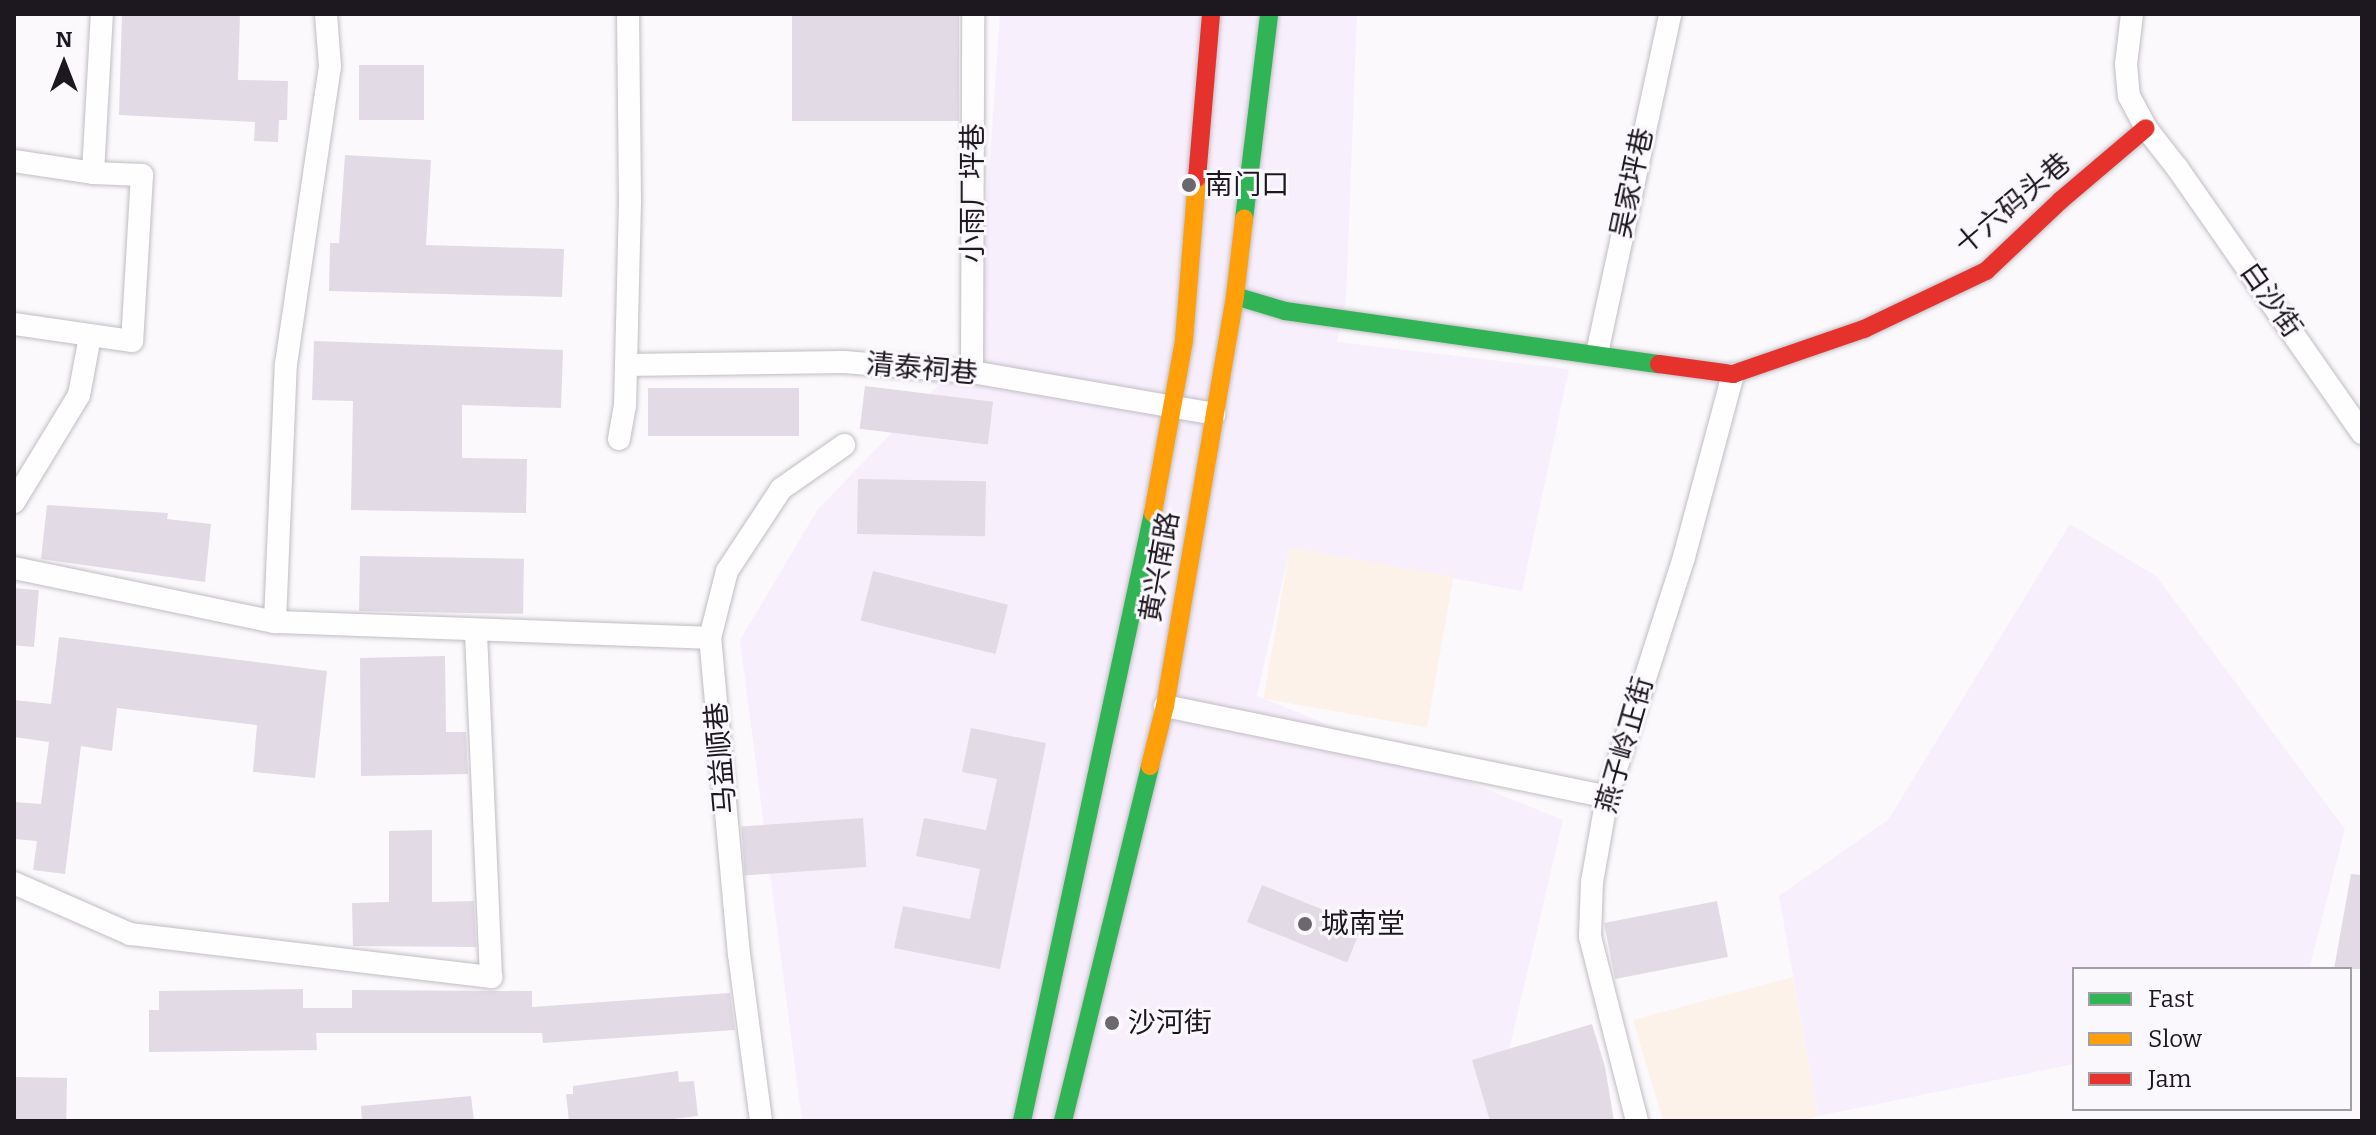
<!DOCTYPE html>
<html>
<head>
<meta charset="utf-8">
<style>
  body { margin:0 }
  #map { position:relative; width:2376px; height:1135px; overflow:hidden; background:#fbf9fc; font-family:Bitter,"Noto Sans SC",serif }
  div>[style] { position:absolute }
  .built>* { inset:0; background:#f8effd }
  .medical>* { inset:0; background:#fcf2e9; transform-origin:0 0 }
  .building>* { inset:0; background:#e2dae5; transform-origin:0 0 }
  .roads { filter:drop-shadow(0 0 2px #c1bdc3) drop-shadow(0 0 2px #c1bdc3) }
  .street>* { height:22px; margin:-11px; padding:0 11px; transform-origin:11px; border-radius:11px; background:#fefeff }
  .fast>* { height:18px; margin:-9px; padding:0 9px; transform-origin:9px; border-radius:9px; background:#30b455 }
  .slow>* { height:18px; margin:-9px; padding:0 9px; transform-origin:9px; border-radius:9px; background:#ff9f0a }
  .jam>* { height:18px; margin:-9px; padding:0 9px; transform-origin:9px; border-radius:9px; background:#e5322d }
  .dots>* { width:22px; height:22px; translate:-50% -50%; box-sizing:border-box; border:4px solid #fbf8fd; border-radius:50% }
  span { translate:-50% -50%; white-space:nowrap; text-align:center; line-height:1.15; -webkit-text-stroke:6px #fbf8fd; paint-order:stroke }
  .street-label { font-size:28px; color:#1d1820 }
  .poi-label { font-size:28px; color:#1d1820 }
  .left { translate:0 -50%; text-align:left }
  .frame { position:absolute; inset:0; border:16px solid #1d1820; pointer-events:none }
  .legend { position:absolute; left:2072px; top:967px; width:280px; height:144px; box-sizing:border-box; background:#fbf8fd; border:2px solid #a29ea5; margin:0; padding:10px 14px; list-style:none; font-size:24px; color:#1d1820 }
  .legend li { display:flex; align-items:center; gap:16px; height:40px }
  .legend b { width:40px; border:2px solid #a29ea5 }
  .north { position:absolute; left:24px; top:24px; width:80px; height:80px; -webkit-text-stroke:6px #fbf8fd; paint-order:stroke; rotate:0deg; font-size:22px; font-weight:700; line-height:32px; text-align:center; color:#1d1820 }
  .north::after { content:''; display:block; margin:auto; width:28px; height:36px; background:#1d1820; clip-path:polygon(50% 0,100% 100%,50% 72%,0 100%) }
</style>
</head>
<body>
<div id="map">
  <div class="built">
    <div style="clip-path:polygon(1000px 14px,1357px 14px,1346px 300px,1337px 342px,1569px 369px,1522px 591px,1290px 548px,1257px 696px,1563px 820px,1502px 1080px,1499px 1121px,802px 1121px,740px 640px,818px 509px,977px 345px)"></div>
    <div style="clip-path:polygon(2070px 524px,2156px 576px,2345px 829px,2309px 969px,2074px 969px,2074px 1064px,1818px 1116px,1779px 896px,1888px 820px)"></div>
  </div>
  <div class="medical">
    <div style="left:1290px;top:548px;width:166px;height:153px;rotate:10deg"></div>
    <div style="clip-path:polygon(1793px 977px,1818px 1116px,1803px 1121px,1663px 1121px,1633px 1020px)"></div>
  </div>
  <div class="building">
    <div style="clip-path:polygon(122px 14px,240px 14px,238px 80px,288px 81px,287px 120px,279px 120px,278px 142px,254px 141px,255px 122px,119px 115px)"></div>
    <div style="left:792px;top:14px;width:167px;height:107px"></div>
    <div style="left:359px;top:65px;width:65px;height:55px"></div>
    <div style="clip-path:polygon(345px 155px,431px 160px,426px 245px,564px 249px,562px 297px,329px 291px,330px 243px,339px 243px)"></div>
    <div style="clip-path:polygon(314px 341px,563px 350px,561px 408px,462px 405px,462px 458px,527px 459px,526px 513px,351px 510px,353px 401px,312px 400px)"></div>
    <div style="left:865px;top:386px;width:129px;height:43px;rotate:7deg"></div>
    <div style="left:648px;top:388px;width:151px;height:48px"></div>
    <div style="left:858px;top:479px;width:128px;height:55px;rotate:1deg"></div>
    <div style="clip-path:polygon(47px 505px,168px 513px,167px 519px,211px 524px,205px 582px,41px 559px)"></div>
    <div style="left:360px;top:556px;width:164px;height:55px;rotate:1deg"></div>
    <div style="left:873px;top:571px;width:139px;height:51px;rotate:14deg"></div>
    <div style="left:14px;top:588px;width:25px;height:57px;rotate:5deg"></div>
    <div style="clip-path:polygon(59px 637px,327px 671px,315px 778px,253px 772px,257px 725px,117px 708px,112px 751px,81px 746px,65px 874px,33px 870px,37px 841px,14px 839px,14px 802px,41px 804px,49px 742px,14px 737px,14px 700px,51px 704px)"></div>
    <div style="clip-path:polygon(445px 656px,446px 732px,466px 732px,468px 774px,361px 776px,360px 658px)"></div>
    <div style="clip-path:polygon(971px 728px,1046px 743px,1000px 969px,894px 948px,903px 906px,970px 919px,980px 869px,916px 856px,924px 818px,986px 830px,997px 779px,962px 772px)"></div>
    <div style="left:863px;top:818px;width:49px;height:122px;rotate:86deg"></div>
    <div style="clip-path:polygon(432px 830px,432px 902px,474px 901px,476px 947px,353px 946px,352px 903px,389px 902px,389px 831px)"></div>
    <div style="clip-path:polygon(2351px 874px,2362px 875px,2362px 969px,2334px 969px)"></div>
    <div style="left:1262px;top:885px;width:108px;height:40px;rotate:22deg"></div>
    <div style="left:1717px;top:901px;width:57px;height:115px;rotate:79deg"></div>
    <div style="clip-path:polygon(303px 989px,303px 1008px,352px 1008px,352px 990px,532px 991px,532px 1007px,730px 993px,735px 1030px,543px 1043px,542px 1033px,316px 1033px,317px 1050px,149px 1052px,149px 1010px,159px 1010px,159px 991px)"></div>
    <div style="clip-path:polygon(1592px 1024px,1605px 1067px,1614px 1121px,1490px 1121px,1472px 1060px)"></div>
    <div style="clip-path:polygon(678px 1071px,679px 1082px,694px 1081px,698px 1116px,655px 1121px,569px 1121px,566px 1094px,573px 1094px,573px 1086px)"></div>
    <div style="left:14px;top:1077px;width:53px;height:44px;rotate:1deg"></div>
    <div style="clip-path:polygon(471px 1096px,474px 1121px,362px 1121px,361px 1106px)"></div>
  </div>
  <div class="roads">
    <div class="street">
      <div style="left:2132px;top:14px;width:50px;rotate:96.8deg"></div>
      <div style="left:2126px;top:64px;width:32px;rotate:85deg"></div>
      <div style="left:2129px;top:96px;width:36px;rotate:62deg"></div>
      <div style="left:2146px;top:128px;width:52px;rotate:52deg"></div>
      <div style="left:2178px;top:169px;width:322px;rotate:55.1deg"></div>
      <div style="left:14px;top:161px;width:80px;rotate:8.6deg"></div>
      <div style="left:93px;top:173px;width:49px;rotate:2.3deg"></div>
      <div style="left:142px;top:175px;width:166px;rotate:93.4deg"></div>
      <div style="left:132px;top:341px;width:119px;rotate:-171.8deg"></div>
      <div style="left:93px;top:173px;width:159px;rotate:-86.8deg"></div>
      <div style="left:1597px;top:353px;width:347px;rotate:-77.8deg"></div>
      <div style="left:626px;top:365px;width:218px;rotate:-0.8deg"></div>
      <div style="left:844px;top:362px;width:128px;rotate:4.5deg"></div>
      <div style="left:972px;top:372px;width:246px;rotate:9.8deg"></div>
      <div style="left:972px;top:372px;width:358px;rotate:-89.8deg"></div>
      <div style="left:619px;top:439px;width:34px;rotate:-80deg"></div>
      <div style="left:625px;top:406px;width:204px;rotate:-88.6deg"></div>
      <div style="left:630px;top:202px;width:188px;rotate:-90.6deg"></div>
      <div style="left:14px;top:502px;width:125px;rotate:-58.7deg"></div>
      <div style="left:79px;top:395px;width:59px;rotate:-79.3deg"></div>
      <div style="left:14px;top:568px;width:267px;rotate:11.7deg"></div>
      <div style="left:275px;top:622px;width:435px;rotate:2.1deg"></div>
      <div style="left:275px;top:622px;width:258px;rotate:-87.6deg"></div>
      <div style="left:286px;top:364px;width:300px;rotate:-81.6deg"></div>
      <div style="left:330px;top:67px;width:53px;rotate:-94.3deg"></div>
      <div style="left:1165px;top:706px;width:451px;rotate:11.6deg"></div>
      <div style="left:14px;top:883px;width:127px;rotate:23.7deg"></div>
      <div style="left:130px;top:934px;width:364px;rotate:6.8deg"></div>
      <div style="left:491px;top:977px;width:347px;rotate:-92.5deg"></div>
      <div style="left:761px;top:1121px;width:167px;rotate:-97.5deg"></div>
      <div style="left:739px;top:955px;width:318px;rotate:-95.2deg"></div>
      <div style="left:710px;top:638px;width:69px;rotate:-75.8deg"></div>
      <div style="left:727px;top:571px;width:98px;rotate:-56.6deg"></div>
      <div style="left:781px;top:489px;width:77px;rotate:-34.9deg"></div>
      <div style="left:1637px;top:1121px;width:191px;rotate:-104.3deg"></div>
      <div style="left:1590px;top:936px;width:54px;rotate:-87.9deg"></div>
      <div style="left:1592px;top:882px;width:86px;rotate:-80deg"></div>
      <div style="left:1607px;top:797px;width:252px;rotate:-72.2deg"></div>
      <div style="left:1684px;top:557px;width:189px;rotate:-75deg"></div>
    </div>
    <div class="fast">
      <div style="left:1244px;top:219px;width:207px;rotate:-83deg"></div>
      <div style="left:1235px;top:296px;width:52px;rotate:16.7deg"></div>
      <div style="left:1285px;top:311px;width:378px;rotate:8.1deg"></div>
      <div style="left:1022px;top:1121px;width:622px;rotate:-77.84deg"></div>
      <div style="left:1063px;top:1121px;width:366px;rotate:-76.2deg"></div>
    </div>
    <div class="slow">
      <div style="left:1153px;top:513px;width:176px;rotate:-79.8deg"></div>
      <div style="left:1184px;top:340px;width:163px;rotate:-85.4deg"></div>
      <div style="left:1150px;top:766px;width:62px;rotate:-76deg"></div>
      <div style="left:1165px;top:706px;width:416px;rotate:-80.3deg"></div>
      <div style="left:1235px;top:296px;width:78px;rotate:-83.3deg"></div>
    </div>
    <div class="jam">
      <div style="left:1197px;top:178px;width:165px;rotate:-85.1deg"></div>
      <div style="left:1659px;top:364px;width:75px;rotate:7.7deg"></div>
      <div style="left:1733px;top:374px;width:139px;rotate:-19deg"></div>
      <div style="left:1864px;top:329px;width:135px;rotate:-25.4deg"></div>
      <div style="left:1986px;top:271px;width:103px;rotate:-43.4deg"></div>
      <div style="left:2061px;top:200px;width:111px;rotate:-40.3deg"></div>
    </div>
  </div>
  <div class="dots">
    <div style="left:1189px;top:185px;background:#6b676d"></div>
    <div style="left:1305px;top:924px;background:#6b676d"></div>
    <div style="left:1112px;top:1023px;background:#6b676d"></div>
  </div>
  <div class="street-label">
    <span style="left:1632px;top:183px;rotate:-78deg">吴家坪巷</span>
    <span style="left:973px;top:193px;rotate:-90deg">小雨厂坪巷</span>
    <span style="left:2013px;top:204px;rotate:-40deg">十六码头巷</span>
    <span style="left:2271px;top:300px;rotate:55deg">白沙街</span>
    <span style="left:922px;top:369px;rotate:5deg">清泰祠巷</span>
    <span style="left:1160px;top:567px;rotate:-80deg">黄兴南路</span>
    <span style="left:1625px;top:745px;rotate:-74deg">燕子岭正街</span>
    <span style="left:721px;top:758px;rotate:-95deg">马益顺巷</span>
  </div>
  <div class="poi-label">
    <span class="left" style="left:1205px;top:185px">南门口</span>
    <span class="left" style="left:1321px;top:924px">城南堂</span>
    <span class="left" style="left:1128px;top:1023px">沙河街</span>
  </div>
  <div class="frame"></div>
  <ul class="legend">
  <li><b style="height:10px;background:#30b455"></b>Fast</li>
  <li><b style="height:10px;background:#ff9f0a"></b>Slow</li>
  <li><b style="height:10px;background:#e5322d"></b>Jam</li>
  </ul>
  <div class="north">N</div>
</div>
</body>
</html>
